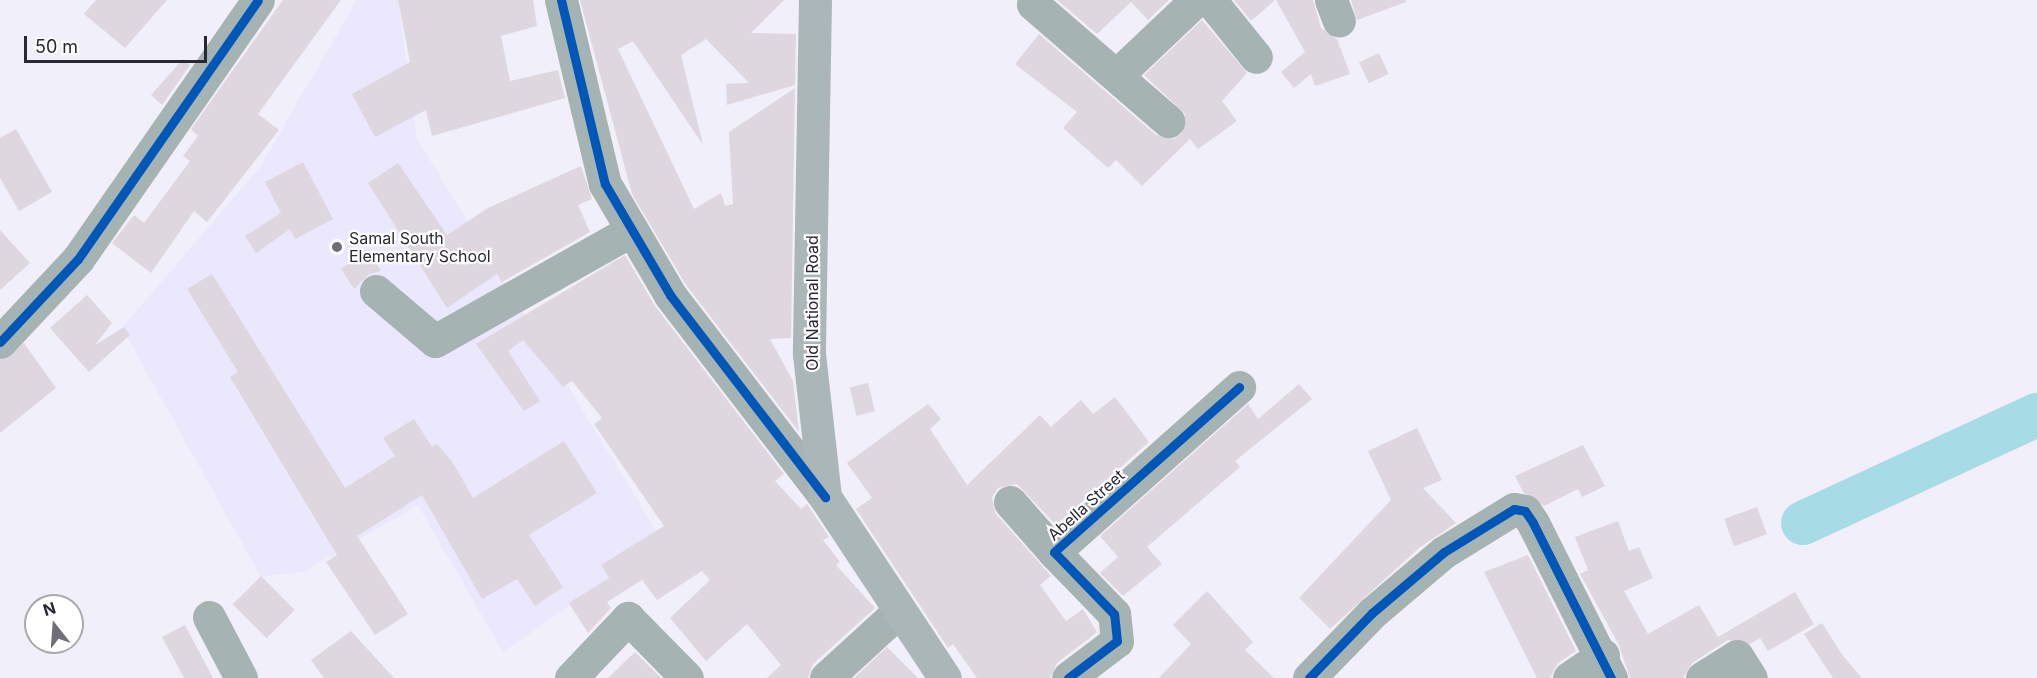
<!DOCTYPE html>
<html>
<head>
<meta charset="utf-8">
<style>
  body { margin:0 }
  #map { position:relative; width:2037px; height:678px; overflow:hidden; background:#f1eff9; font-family:Inter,sans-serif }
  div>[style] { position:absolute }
  .built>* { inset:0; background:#ebe7fc }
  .river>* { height:44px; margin:-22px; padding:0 22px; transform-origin:22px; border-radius:22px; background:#a7dbe6 }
  .building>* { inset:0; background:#dfd7df; transform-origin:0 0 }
  .minor>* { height:33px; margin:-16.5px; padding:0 16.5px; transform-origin:16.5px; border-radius:16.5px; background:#a5b3b3 }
  .major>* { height:33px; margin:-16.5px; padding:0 16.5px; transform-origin:16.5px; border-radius:16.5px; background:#abb6b8 }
  .cycleway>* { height:9px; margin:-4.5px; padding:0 4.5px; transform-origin:4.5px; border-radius:4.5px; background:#0057b8 }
  .dots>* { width:16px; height:16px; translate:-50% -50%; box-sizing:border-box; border:3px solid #fff; border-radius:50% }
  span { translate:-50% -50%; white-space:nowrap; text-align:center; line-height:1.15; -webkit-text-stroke:4.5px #fff; paint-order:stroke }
  .poi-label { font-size:16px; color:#2b2834 }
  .left { translate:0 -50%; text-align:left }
  .street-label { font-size:16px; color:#2b2834 }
  .north { position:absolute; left:24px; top:594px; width:60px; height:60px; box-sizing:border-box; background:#fff; border:2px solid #aaa9ae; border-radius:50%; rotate:343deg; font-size:16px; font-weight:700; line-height:24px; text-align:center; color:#2b2834 }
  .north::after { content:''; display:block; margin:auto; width:21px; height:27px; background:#706e79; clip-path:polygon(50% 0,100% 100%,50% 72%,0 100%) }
  .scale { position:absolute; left:24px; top:36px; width:183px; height:27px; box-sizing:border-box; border:3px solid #2b2834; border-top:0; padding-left:8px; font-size:18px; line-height:21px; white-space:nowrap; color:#2b2834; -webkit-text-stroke:4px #fff; paint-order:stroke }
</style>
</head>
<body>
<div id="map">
  <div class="built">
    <div style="clip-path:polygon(357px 0,398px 0,417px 139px,662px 540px,503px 652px,418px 505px,303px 572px,261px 577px,122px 328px,260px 167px)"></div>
  </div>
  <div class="river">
    <div style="left:1803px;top:523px;width:258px;rotate:-24.8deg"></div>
  </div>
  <div class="building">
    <div style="clip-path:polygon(96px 0,167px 0,125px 48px,84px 14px)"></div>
    <div style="clip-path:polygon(283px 0,341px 0,258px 114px,279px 130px,207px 222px,194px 211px,151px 273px,112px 243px,134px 215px,144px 223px,190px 161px,183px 156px,198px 136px,191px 129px)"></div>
    <div style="clip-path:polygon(398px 0,533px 0,537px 26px,501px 36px,510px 81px,558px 70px,565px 98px,432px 136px,426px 110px,375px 137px,352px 94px,410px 62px)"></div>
    <div style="clip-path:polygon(580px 0,784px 0,751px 33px,796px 34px,795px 85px,727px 105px,726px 84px,749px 83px,706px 39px,681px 55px,703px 145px,633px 41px,618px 49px,694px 209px,721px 193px,725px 206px,733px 204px,729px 132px,795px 88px,791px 338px,770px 339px,793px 381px,799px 432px,686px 285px,632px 194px)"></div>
    <div style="clip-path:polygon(1057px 0,1169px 0,1148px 20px,1131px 2px,1097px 34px)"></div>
    <div style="clip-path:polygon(1234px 0,1275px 0,1251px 21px)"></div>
    <div style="clip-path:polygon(1276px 0,1313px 0,1321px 28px,1337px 39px,1350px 74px,1315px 86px,1311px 74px,1294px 88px,1281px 72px,1305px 52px)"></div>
    <div style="clip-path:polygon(1351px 0,1406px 0,1406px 2px,1357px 20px)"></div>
    <div style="clip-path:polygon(1202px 20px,1247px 73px,1222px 101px,1237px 121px,1198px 149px,1190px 139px,1142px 186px,1116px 160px,1108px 168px,1063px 128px,1077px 112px,1015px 64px,1039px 34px,1156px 135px,1174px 139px,1182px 133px,1185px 114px,1144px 75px)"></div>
    <div style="left:1379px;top:53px;width:23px;height:22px;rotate:65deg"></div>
    <div style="clip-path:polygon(183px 59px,190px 65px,162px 105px,151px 95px)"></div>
    <div style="clip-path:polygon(16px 129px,52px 192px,19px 211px,0 178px,0 138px)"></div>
    <div style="clip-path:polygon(303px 162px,333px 219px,295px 239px,290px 229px,256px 253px,245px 236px,281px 213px,265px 182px)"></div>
    <div style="clip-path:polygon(398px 163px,447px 235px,488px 208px,581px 166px,592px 199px,578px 205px,590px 232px,502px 282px,497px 274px,447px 308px,368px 183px)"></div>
    <div style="clip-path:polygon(0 230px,30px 263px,0 290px)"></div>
    <div style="clip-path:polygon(368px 251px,381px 271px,369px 274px,354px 289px,341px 269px)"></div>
    <div style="clip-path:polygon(625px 255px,655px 306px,784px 474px,775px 481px,801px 509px,807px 504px,829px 537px,823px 540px,840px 562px,836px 565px,875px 608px,813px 664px,808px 678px,767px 678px,781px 665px,747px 624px,706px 661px,670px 618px,710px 580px,702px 571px,657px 600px,642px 580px,607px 602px,611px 608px,588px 633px,569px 603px,609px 578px,601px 565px,664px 526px,594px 424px,602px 418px,572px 381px,563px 387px,523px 340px,508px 351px,540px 401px,524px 411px,476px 344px)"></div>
    <div style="clip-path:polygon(212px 274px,345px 488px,395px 456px,383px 438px,414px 419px,432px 447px,437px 444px,453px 463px,473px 498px,564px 441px,597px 493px,529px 535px,563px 587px,535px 606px,517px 579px,482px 599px,422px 495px,357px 536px,408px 614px,375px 635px,326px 562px,337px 555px,230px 377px,238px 372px,187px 289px)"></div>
    <div style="clip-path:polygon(87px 295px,112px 323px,95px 345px,124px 327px,130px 335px,89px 372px,50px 328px)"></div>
    <div style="clip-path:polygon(24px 343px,56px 388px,0 433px,0 360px)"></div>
    <div style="left:868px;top:383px;width:29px;height:19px;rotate:76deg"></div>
    <div style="clip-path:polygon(1299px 384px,1312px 399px,1235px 461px,1240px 467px,1147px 547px,1162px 564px,1123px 596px,1100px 573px,1118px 557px,1100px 536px,1248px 404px,1258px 419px)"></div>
    <div style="clip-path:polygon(1115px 397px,1149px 442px,1056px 525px,1017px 484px,998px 488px,992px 497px,996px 514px,1051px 576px,1040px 585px,1066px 621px,1083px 609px,1097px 632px,1057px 663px,1050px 678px,977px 678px,953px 644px,948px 648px,856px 509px,872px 498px,847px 463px,928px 404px,941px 419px,930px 429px,967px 485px,1040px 415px,1051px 427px,1081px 400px,1093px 414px)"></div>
    <div style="clip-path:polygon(1417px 428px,1442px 480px,1423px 488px,1456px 523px,1419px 548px,1330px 629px,1299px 598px,1391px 500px,1368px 451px)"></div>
    <div style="clip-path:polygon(1583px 445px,1605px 486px,1582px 497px,1578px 489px,1544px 506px,1523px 492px,1515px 476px)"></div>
    <div style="left:1757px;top:507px;width:29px;height:35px;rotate:70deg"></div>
    <div style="clip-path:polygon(1618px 521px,1629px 551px,1639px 547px,1653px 578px,1624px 591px,1648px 634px,1699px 605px,1718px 637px,1795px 592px,1814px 624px,1768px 651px,1760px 638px,1750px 644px,1728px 640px,1692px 663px,1683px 678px,1630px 678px,1619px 645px,1580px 574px,1588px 570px,1575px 537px)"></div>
    <div style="clip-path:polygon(1528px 555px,1576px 651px,1558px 663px,1550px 678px,1537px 678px,1484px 572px)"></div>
    <div style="left:261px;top:576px;width:48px;height:40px;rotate:45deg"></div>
    <div style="clip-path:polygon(1207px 591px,1253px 642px,1245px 650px,1274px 678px,1159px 678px,1191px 644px,1173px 625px)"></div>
    <div style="clip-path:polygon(1822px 623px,1843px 656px,1862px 678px,1833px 678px,1804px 634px)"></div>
    <div style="clip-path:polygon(185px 625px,213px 678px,184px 678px,162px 637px)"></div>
    <div style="clip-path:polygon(351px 631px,394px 678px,324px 678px,311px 660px)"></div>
    <div style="clip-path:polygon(887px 647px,918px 678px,854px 678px)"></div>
    <div style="clip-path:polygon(635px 652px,661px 678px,608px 678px)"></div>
  </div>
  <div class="minor">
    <div style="left:561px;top:0;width:189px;rotate:76.6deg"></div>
    <div style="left:605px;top:184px;width:129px;rotate:59.6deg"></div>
    <div style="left:670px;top:295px;width:255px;rotate:52.5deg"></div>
    <div style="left:1210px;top:0;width:73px;rotate:51.1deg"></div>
    <div style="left:1331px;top:0;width:22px;rotate:69deg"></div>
    <div style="left:1033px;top:4px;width:179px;rotate:40.9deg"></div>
    <div style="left:1118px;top:74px;width:108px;rotate:-43.5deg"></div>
    <div style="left:376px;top:291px;width:77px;rotate:40.3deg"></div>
    <div style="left:435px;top:341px;width:226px;rotate:-29.4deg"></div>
    <div style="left:0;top:342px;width:114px;rotate:-46.8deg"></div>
    <div style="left:78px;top:259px;width:315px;rotate:-55.2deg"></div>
    <div style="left:1010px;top:502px;width:67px;rotate:48.7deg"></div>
    <div style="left:209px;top:617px;width:69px;rotate:62.3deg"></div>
    <div style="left:571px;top:678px;width:83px;rotate:-46.5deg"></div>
    <div style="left:628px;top:618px;width:84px;rotate:45.5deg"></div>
    <div style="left:826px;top:678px;width:99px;rotate:-42.5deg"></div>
    <div style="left:1068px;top:678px;width:61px;rotate:-37.1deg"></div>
    <div style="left:1117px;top:641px;width:27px;rotate:-96deg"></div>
    <div style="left:1114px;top:614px;width:86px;rotate:-134.1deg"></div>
    <div style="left:1054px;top:552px;width:248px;rotate:-41.7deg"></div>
    <div style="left:1309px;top:678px;width:91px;rotate:-45.9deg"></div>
    <div style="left:1372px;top:613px;width:94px;rotate:-40.3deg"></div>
    <div style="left:1444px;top:552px;width:82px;rotate:-31.6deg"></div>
    <div style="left:1514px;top:509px;width:11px;rotate:10deg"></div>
    <div style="left:1525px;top:511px;width:14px;rotate:56deg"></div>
    <div style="left:1533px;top:523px;width:174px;rotate:63.3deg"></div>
    <div style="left:1569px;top:678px;width:41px;rotate:-34.1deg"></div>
    <div style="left:1702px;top:678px;width:41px;rotate:-32.2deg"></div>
    <div style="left:1737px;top:656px;width:26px;rotate:58deg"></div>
  </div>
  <div class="major">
    <div style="left:815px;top:0;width:354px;rotate:91deg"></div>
    <div style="left:809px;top:354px;width:144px;rotate:83.6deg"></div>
    <div style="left:825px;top:497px;width:217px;rotate:56.5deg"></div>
  </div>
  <div class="cycleway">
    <div style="left:561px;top:0;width:189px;rotate:76.6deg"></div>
    <div style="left:605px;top:184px;width:129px;rotate:59.6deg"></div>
    <div style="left:670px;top:295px;width:255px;rotate:52.5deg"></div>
    <div style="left:0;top:342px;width:114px;rotate:-46.8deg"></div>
    <div style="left:78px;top:259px;width:315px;rotate:-55.2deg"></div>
    <div style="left:1068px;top:678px;width:61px;rotate:-37.1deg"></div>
    <div style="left:1117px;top:641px;width:27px;rotate:-96deg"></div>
    <div style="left:1114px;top:614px;width:86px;rotate:-134.1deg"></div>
    <div style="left:1054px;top:552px;width:248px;rotate:-41.7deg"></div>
    <div style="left:1309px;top:678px;width:91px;rotate:-45.9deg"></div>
    <div style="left:1372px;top:613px;width:94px;rotate:-40.3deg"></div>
    <div style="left:1444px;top:552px;width:82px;rotate:-31.6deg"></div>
    <div style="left:1514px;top:509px;width:11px;rotate:10deg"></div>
    <div style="left:1525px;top:511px;width:14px;rotate:56deg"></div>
    <div style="left:1533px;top:523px;width:174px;rotate:63.3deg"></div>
  </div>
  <div class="dots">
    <div style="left:337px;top:247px;background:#706e79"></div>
  </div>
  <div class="poi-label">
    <span class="left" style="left:349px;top:247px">Samal South<br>Elementary School</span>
  </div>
  <div class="street-label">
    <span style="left:812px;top:303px;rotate:-90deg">Old National Road</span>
    <span style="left:1086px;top:505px;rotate:-42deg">Abella Street</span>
  </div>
  <div class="north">N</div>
  <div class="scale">50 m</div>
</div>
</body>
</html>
